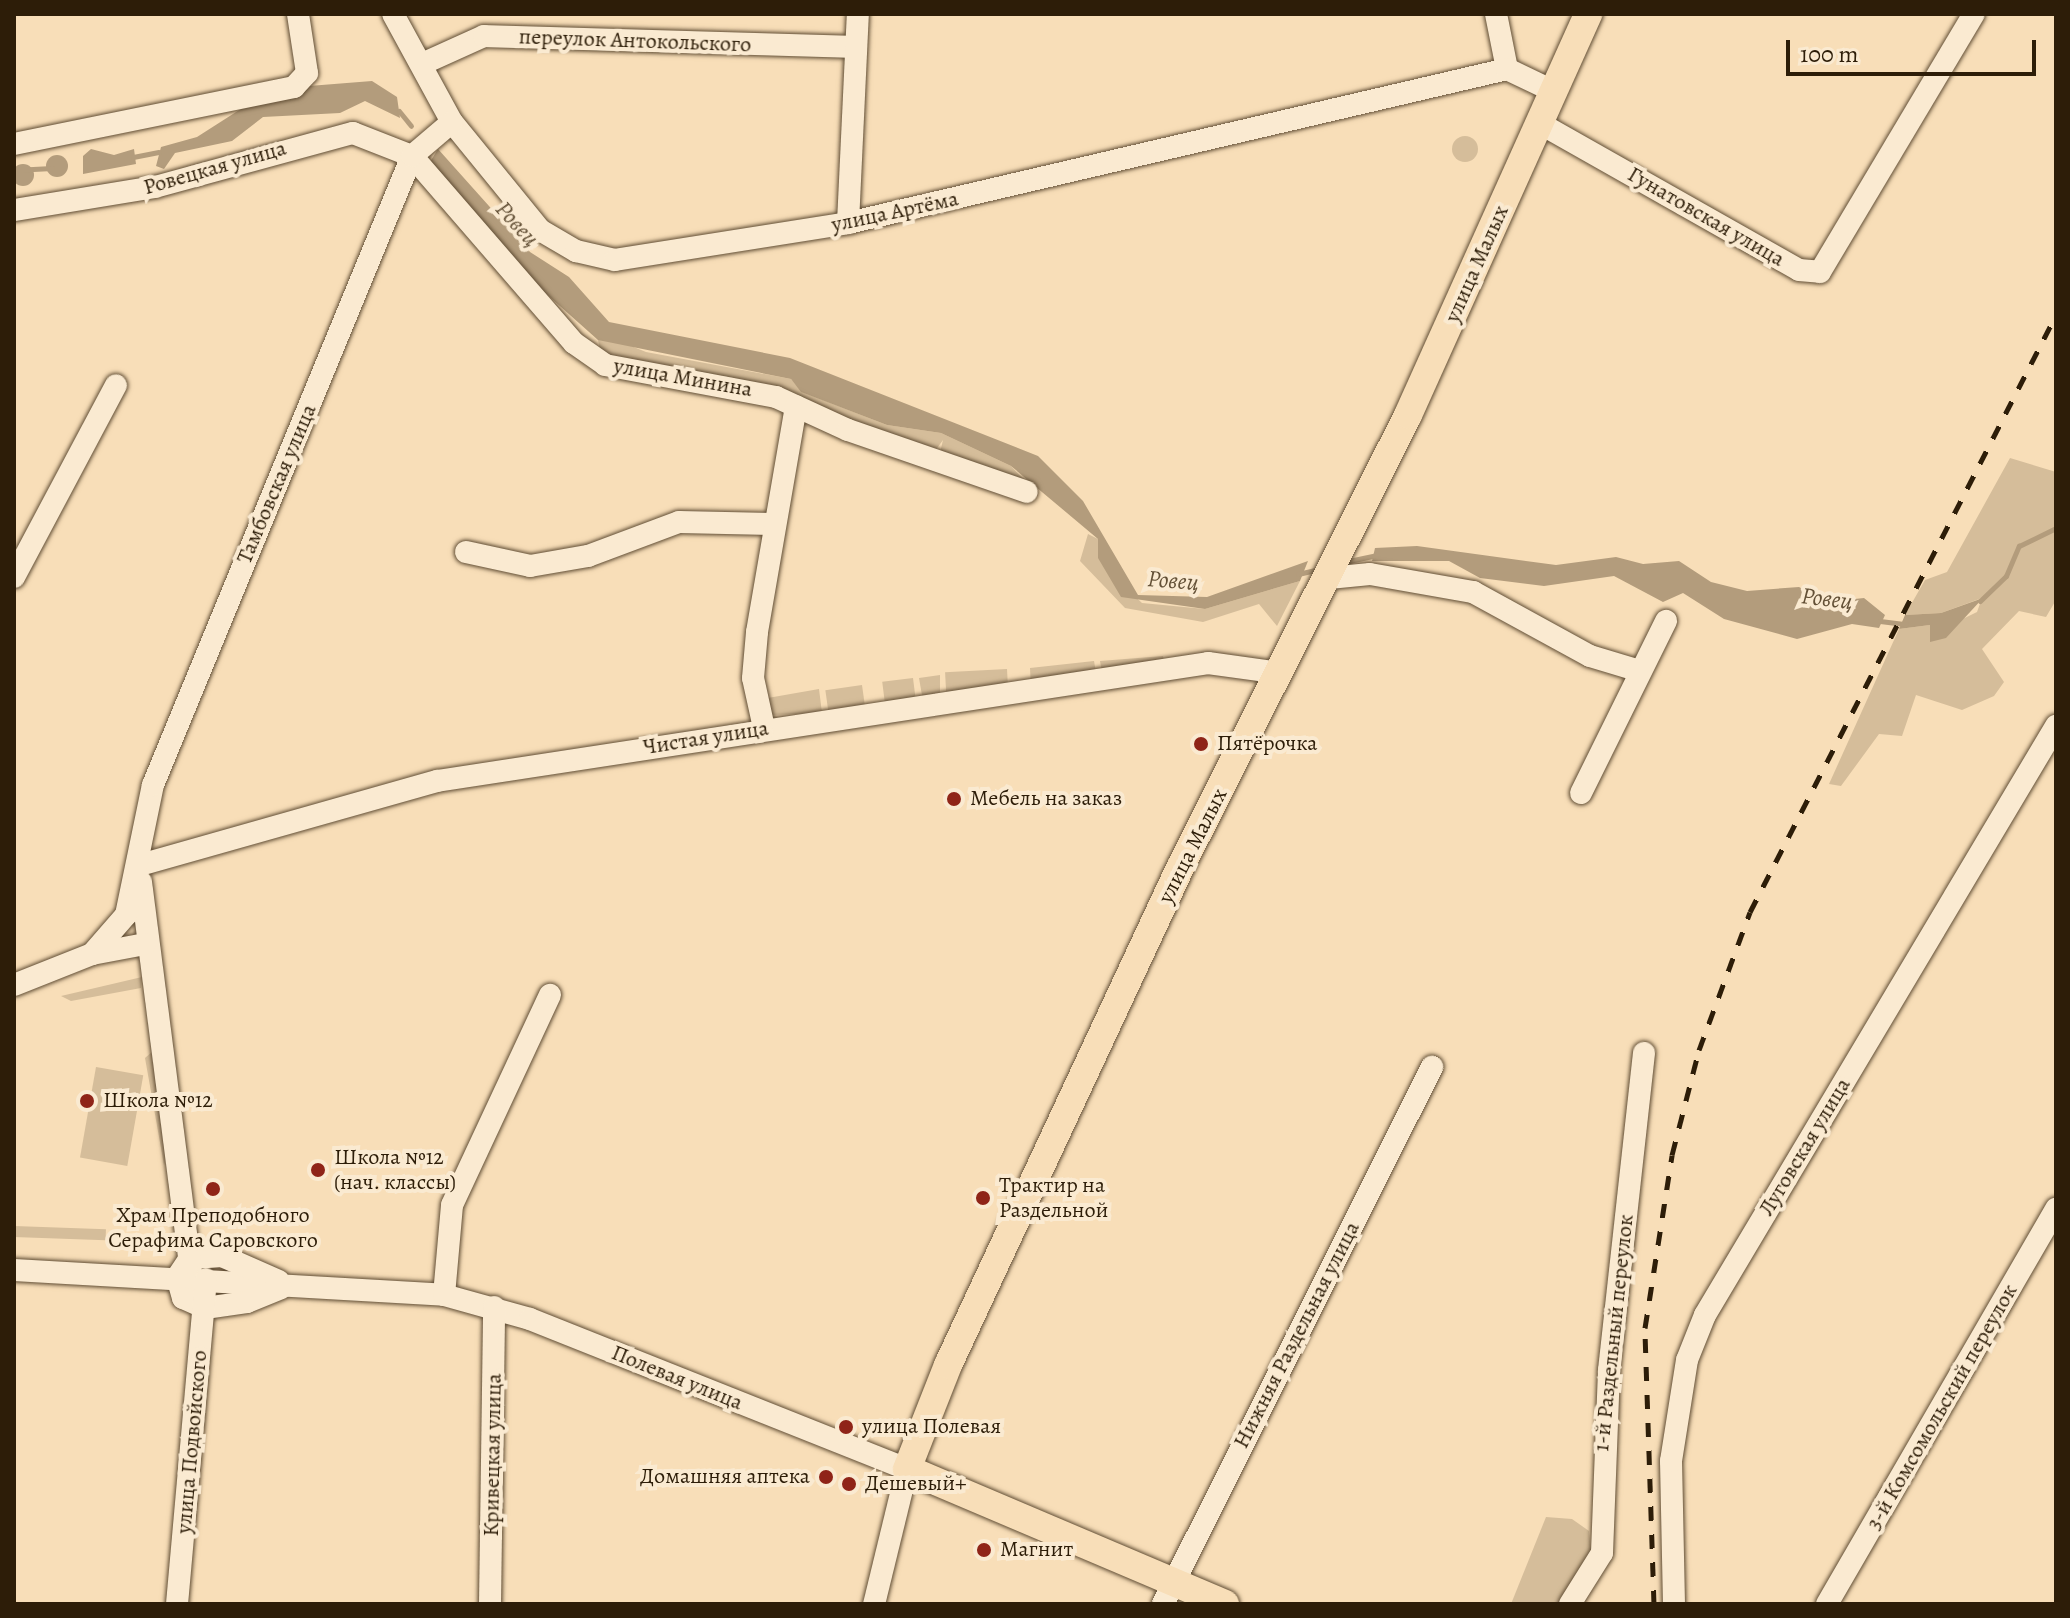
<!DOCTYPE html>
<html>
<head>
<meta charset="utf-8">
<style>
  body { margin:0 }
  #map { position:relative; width:2070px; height:1618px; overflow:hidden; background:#f8deb8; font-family:Alegreya,serif }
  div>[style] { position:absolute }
  .green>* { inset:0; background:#d5bd9a; transform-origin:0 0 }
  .round { border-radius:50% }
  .water>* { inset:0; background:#b39c7c }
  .stream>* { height:5px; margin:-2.5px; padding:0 2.5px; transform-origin:2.5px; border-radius:2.5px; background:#b39c7c }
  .roads { filter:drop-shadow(0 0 2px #604d34) drop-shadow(0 0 2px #604d34) }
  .minor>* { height:22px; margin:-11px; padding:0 11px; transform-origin:11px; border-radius:11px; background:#faead1 }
  .major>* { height:28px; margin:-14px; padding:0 14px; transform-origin:14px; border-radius:14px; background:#f8deb8 }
  .rail>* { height:5px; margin-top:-2.5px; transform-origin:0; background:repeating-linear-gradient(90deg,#2d1d08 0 14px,transparent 0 28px) }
  .dots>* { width:22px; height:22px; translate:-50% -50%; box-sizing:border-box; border:4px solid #faead1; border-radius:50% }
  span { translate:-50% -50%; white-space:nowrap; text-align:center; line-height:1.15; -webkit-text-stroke:8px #faead1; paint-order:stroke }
  .street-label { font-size:22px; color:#2d1d08 }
  .poi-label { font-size:22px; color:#2d1d08 }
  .left { translate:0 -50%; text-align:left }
  .right { translate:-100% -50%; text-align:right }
  .water-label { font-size:24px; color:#635036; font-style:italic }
  .frame { position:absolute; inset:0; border:16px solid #2d1d08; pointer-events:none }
  .scale { position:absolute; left:1786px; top:40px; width:250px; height:36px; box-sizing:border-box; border:4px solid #2d1d08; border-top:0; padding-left:10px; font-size:24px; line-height:28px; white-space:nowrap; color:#2d1d08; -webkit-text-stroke:6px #faead1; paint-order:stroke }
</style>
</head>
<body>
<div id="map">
  <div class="green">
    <div class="round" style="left:1452px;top:136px;width:26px;height:26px"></div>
    <div style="clip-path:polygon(609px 337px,646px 352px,791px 379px,802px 392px,887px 425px,941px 433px,1011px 466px,1026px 482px,939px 457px,943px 440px,932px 455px,601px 354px,598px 340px)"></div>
    <div style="clip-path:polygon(2010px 458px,2056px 472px,2056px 600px,2046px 617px,2019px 611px,1982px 649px,2004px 682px,1994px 696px,1962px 710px,1916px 695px,1902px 736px,1879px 734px,1841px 786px,1829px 784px,1899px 629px,1930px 625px,1932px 634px,1977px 612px,1982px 598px,1941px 613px,1905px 615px,1925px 580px,1947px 572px)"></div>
    <div style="clip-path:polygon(1088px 534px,1098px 539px,1106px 569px,1142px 603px,1205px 609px,1300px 581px,1277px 626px,1259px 604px,1203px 622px,1125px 608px,1080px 561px)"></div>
    <div style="clip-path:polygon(1163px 656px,1165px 665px,1103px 678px,1100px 661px)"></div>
    <div style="clip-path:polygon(1094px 661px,1097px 678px,1031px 689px,1030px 668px)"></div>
    <div style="left:1007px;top:669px;width:21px;height:62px;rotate:87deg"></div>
    <div style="clip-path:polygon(940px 675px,940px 699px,923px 701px,919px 678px)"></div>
    <div style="left:913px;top:678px;width:24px;height:31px;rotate:83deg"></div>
    <div style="left:862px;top:685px;width:22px;height:37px;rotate:82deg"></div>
    <div style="clip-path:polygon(819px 689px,822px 713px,770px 715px,762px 699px)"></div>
    <div style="clip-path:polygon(142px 977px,141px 988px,71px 1001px,61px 996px)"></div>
    <div style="clip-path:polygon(153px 1051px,169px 1152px,164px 1165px,145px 1058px)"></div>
    <div style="left:96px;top:1067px;width:48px;height:92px;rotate:10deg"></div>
    <div style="left:14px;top:1226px;width:92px;height:11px;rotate:2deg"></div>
    <div style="clip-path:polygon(1546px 1517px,1572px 1519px,1589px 1531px,1591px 1550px,1558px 1604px,1511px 1604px)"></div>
  </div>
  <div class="water">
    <div style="clip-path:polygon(372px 81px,397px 97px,400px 118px,365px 101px,340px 113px,263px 117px,232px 141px,175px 153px,164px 169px,156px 166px,161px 147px,197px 137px,247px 105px,309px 86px)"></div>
    <div style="clip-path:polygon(91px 149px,114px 155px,134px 149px,136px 164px,83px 174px,83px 156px)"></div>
    <div style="clip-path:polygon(438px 149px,530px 252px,569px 277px,609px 322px,790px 358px,1038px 456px,1083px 501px,1138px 595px,1207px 597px,1308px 561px,1300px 581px,1205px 609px,1121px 597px,1098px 558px,1098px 539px,1011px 466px,941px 433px,887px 425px,801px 392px,791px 379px,598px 340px,533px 282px,430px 162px)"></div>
    <div class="round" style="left:46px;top:155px;width:22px;height:22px"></div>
    <div class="round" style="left:12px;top:164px;width:22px;height:22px"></div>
    <div style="clip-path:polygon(1417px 546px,1556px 565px,1616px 557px,1643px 564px,1679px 561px,1711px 582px,1747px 591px,1799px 587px,1827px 602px,1864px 598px,1885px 615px,1879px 628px,1852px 624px,1797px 639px,1724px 619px,1683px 593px,1663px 602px,1614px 576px,1544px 586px,1480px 578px,1449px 561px,1372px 561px,1375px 548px)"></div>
    <div style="clip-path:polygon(1983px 598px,1946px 638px,1930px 642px,1930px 625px,1899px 629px,1905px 615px,1941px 613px)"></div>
  </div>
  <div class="stream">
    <div style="left:399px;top:111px;width:19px;rotate:51deg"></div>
    <div style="left:133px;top:157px;width:26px;rotate:-11deg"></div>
    <div style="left:14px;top:170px;width:38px;rotate:-3deg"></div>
    <div style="left:1344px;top:562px;width:34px;rotate:-12deg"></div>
    <div style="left:1298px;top:574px;width:22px;rotate:-13deg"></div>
    <div style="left:1980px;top:601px;width:36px;rotate:-44deg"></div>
    <div style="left:2006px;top:576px;width:33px;rotate:-67deg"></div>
    <div style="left:2019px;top:546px;width:41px;rotate:-25.9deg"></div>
    <div style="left:1880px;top:621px;width:26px;rotate:7deg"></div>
  </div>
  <div class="roads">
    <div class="minor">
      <div style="left:393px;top:14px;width:123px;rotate:61.4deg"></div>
      <div style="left:452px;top:122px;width:139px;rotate:50.8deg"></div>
      <div style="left:540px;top:230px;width:42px;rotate:30.3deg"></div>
      <div style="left:576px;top:251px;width:40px;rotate:13deg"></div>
      <div style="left:615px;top:260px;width:236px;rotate:-9deg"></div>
      <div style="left:848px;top:223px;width:677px;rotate:-13.15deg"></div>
      <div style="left:1496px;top:14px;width:56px;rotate:78.7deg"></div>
      <div style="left:422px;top:64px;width:68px;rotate:-24.3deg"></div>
      <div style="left:484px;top:36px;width:371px;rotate:1.7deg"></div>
      <div style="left:1507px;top:69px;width:53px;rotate:25.6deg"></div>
      <div style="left:1541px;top:124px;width:296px;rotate:29.5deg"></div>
      <div style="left:1799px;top:270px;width:21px;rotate:5deg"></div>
      <div style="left:1820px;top:272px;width:300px;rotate:-59.2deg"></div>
      <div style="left:14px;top:144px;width:286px;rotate:-11.5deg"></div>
      <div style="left:294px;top:87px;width:19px;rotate:-47deg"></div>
      <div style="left:307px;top:73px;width:60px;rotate:-98.7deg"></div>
      <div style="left:14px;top:210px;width:143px;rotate:-9.3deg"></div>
      <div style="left:155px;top:187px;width:205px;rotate:-15.3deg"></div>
      <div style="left:353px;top:133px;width:63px;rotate:21.3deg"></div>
      <div style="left:412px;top:156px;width:247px;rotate:49.1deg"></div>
      <div style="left:574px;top:343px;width:38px;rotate:35deg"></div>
      <div style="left:605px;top:365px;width:174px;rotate:10.6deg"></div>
      <div style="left:776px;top:397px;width:79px;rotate:24.6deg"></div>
      <div style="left:848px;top:430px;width:189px;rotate:19.1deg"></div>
      <div style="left:848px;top:223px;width:209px;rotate:-87.3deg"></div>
      <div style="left:466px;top:552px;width:66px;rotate:12.3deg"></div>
      <div style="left:530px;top:566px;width:59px;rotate:-9.8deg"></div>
      <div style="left:588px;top:556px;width:97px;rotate:-20.5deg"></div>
      <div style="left:679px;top:522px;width:93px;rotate:1.2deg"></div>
      <div style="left:14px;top:577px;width:217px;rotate:-62deg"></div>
      <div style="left:1329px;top:578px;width:41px;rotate:-5.6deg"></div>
      <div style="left:1370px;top:574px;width:105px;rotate:9.9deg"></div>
      <div style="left:1473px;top:592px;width:133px;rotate:28.7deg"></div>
      <div style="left:1590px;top:656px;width:52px;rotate:16.7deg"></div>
      <div style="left:764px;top:728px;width:51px;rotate:-102.4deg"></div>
      <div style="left:753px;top:678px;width:46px;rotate:-85deg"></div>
      <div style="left:757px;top:632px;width:229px;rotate:-80.2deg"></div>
      <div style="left:1581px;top:793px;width:192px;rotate:-63.7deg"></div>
      <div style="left:140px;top:865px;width:309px;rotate:-15.8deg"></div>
      <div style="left:437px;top:781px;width:780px;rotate:-8.7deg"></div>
      <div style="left:1208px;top:663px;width:74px;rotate:7.8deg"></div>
      <div style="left:141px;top:882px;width:399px;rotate:82.7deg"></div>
      <div style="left:92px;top:954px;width:52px;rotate:-48.9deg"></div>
      <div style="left:126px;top:915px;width:133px;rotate:-78.3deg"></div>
      <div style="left:153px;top:785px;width:680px;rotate:-67.62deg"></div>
      <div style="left:412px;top:156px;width:52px;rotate:-40.4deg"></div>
      <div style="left:14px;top:985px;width:84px;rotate:-21.7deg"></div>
      <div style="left:92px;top:954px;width:54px;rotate:-10.7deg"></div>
      <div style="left:14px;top:1270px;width:431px;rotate:3.3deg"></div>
      <div style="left:444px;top:1295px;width:89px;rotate:15.6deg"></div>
      <div style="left:530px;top:1319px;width:406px;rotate:21.7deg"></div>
      <div style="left:907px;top:1469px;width:139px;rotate:103.7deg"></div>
      <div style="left:279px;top:1281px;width:62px;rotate:-156.3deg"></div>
      <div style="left:222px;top:1256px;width:32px;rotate:176deg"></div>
      <div style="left:190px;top:1258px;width:23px;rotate:124deg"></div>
      <div style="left:177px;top:1277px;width:22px;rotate:74deg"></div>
      <div style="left:183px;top:1298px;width:24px;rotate:24deg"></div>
      <div style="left:205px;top:1308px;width:42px;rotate:-8.1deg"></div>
      <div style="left:247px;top:1302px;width:37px;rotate:-22deg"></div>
      <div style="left:444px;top:1295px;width:90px;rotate:-84.9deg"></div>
      <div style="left:452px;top:1205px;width:232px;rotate:-65deg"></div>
      <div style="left:177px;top:1604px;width:326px;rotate:-84.9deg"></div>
      <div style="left:490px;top:1604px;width:297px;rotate:-89.2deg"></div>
      <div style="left:1163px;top:1604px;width:601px;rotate:-63.39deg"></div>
      <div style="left:1570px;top:1604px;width:60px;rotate:-57.9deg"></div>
      <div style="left:1602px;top:1553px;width:183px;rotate:-87.8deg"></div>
      <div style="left:1609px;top:1370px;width:319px;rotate:-83.7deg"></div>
      <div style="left:1674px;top:1604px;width:143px;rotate:-91.2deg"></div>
      <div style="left:1671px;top:1461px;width:102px;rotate:-81deg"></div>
      <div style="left:1687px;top:1360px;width:48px;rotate:-68.2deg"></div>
      <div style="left:1705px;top:1315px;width:686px;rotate:-59.21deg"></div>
      <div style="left:1827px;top:1604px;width:457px;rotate:-59.9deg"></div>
    </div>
    <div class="major">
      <div style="left:1225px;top:1604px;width:345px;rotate:-157deg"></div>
      <div style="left:907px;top:1469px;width:112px;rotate:-68.5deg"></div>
      <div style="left:948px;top:1365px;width:548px;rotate:-64.98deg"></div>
      <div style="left:1180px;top:868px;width:507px;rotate:-63.28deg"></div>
      <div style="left:1408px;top:415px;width:440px;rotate:-65.8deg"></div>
    </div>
  </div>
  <div class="rail">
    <div style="left:1654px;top:1604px;width:276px;rotate:-91.9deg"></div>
    <div style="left:1645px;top:1328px;width:175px;rotate:-81.1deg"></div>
    <div style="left:1672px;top:1155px;width:108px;rotate:-75.6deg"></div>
    <div style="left:1699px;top:1050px;width:147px;rotate:-69.7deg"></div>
    <div style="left:1750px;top:912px;width:671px;rotate:-62.86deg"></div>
  </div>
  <div class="dots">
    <div style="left:1201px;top:744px;background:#8f2418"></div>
    <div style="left:954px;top:799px;background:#8f2418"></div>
    <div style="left:87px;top:1101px;background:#8f2418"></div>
    <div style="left:318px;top:1170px;background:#8f2418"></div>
    <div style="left:213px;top:1189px;background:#8f2418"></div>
    <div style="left:983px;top:1198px;background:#8f2418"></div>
    <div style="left:846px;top:1427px;background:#8f2418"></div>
    <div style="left:826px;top:1477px;background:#8f2418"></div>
    <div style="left:849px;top:1484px;background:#8f2418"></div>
    <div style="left:984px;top:1550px;background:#8f2418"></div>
  </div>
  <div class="street-label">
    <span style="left:635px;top:41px;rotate:2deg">переулок Антокольского</span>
    <span style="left:215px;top:168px;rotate:-16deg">Ровецкая улица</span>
    <span style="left:895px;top:212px;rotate:-12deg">улица Артёма</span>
    <span style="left:1706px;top:217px;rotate:30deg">Гунатовская улица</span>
    <span style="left:1477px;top:264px;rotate:-66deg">улица Малых</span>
    <span style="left:683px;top:378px;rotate:10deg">улица Минина</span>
    <span style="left:277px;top:484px;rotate:-67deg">Тамбовская улица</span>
    <span style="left:706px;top:738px;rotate:-9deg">Чистая улица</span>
    <span style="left:1193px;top:846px;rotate:-63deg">улица Малых</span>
    <span style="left:1805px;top:1147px;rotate:-59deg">Луговская улица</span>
    <span style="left:1614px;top:1333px;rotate:-84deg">1-й Раздельный переулок</span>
    <span style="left:1297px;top:1335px;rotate:-63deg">Нижняя Раздельная улица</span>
    <span style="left:677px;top:1378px;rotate:22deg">Полевая улица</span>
    <span style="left:1942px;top:1407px;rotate:-60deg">3-й Комсомольский переулок</span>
    <span style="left:192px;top:1442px;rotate:-85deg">улица Подвойского</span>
    <span style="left:493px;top:1455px;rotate:-89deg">Кривецкая улица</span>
  </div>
  <div class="poi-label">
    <span class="left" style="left:1217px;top:744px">Пятёрочка</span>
    <span class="left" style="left:970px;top:799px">Мебель на заказ</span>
    <span class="left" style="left:103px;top:1101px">Школа №12</span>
    <span class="left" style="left:334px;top:1170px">Школа №12<br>(нач. классы)</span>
    <span class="left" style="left:999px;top:1198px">Трактир на<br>Раздельной</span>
    <span style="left:213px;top:1228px">Храм Преподобного<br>Серафима Саровского</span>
    <span class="left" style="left:862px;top:1427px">улица Полевая</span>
    <span class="right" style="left:810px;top:1477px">Домашняя аптека</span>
    <span class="left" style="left:865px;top:1484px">Дешевый+</span>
    <span class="left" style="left:1000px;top:1550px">Магнит</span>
  </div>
  <div class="water-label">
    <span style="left:517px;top:224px;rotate:48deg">Ровец</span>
    <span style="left:1173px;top:581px;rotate:5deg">Ровец</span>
    <span style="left:1827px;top:599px;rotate:7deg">Ровец</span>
  </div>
  <div class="frame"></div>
  <div class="scale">100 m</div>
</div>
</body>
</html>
